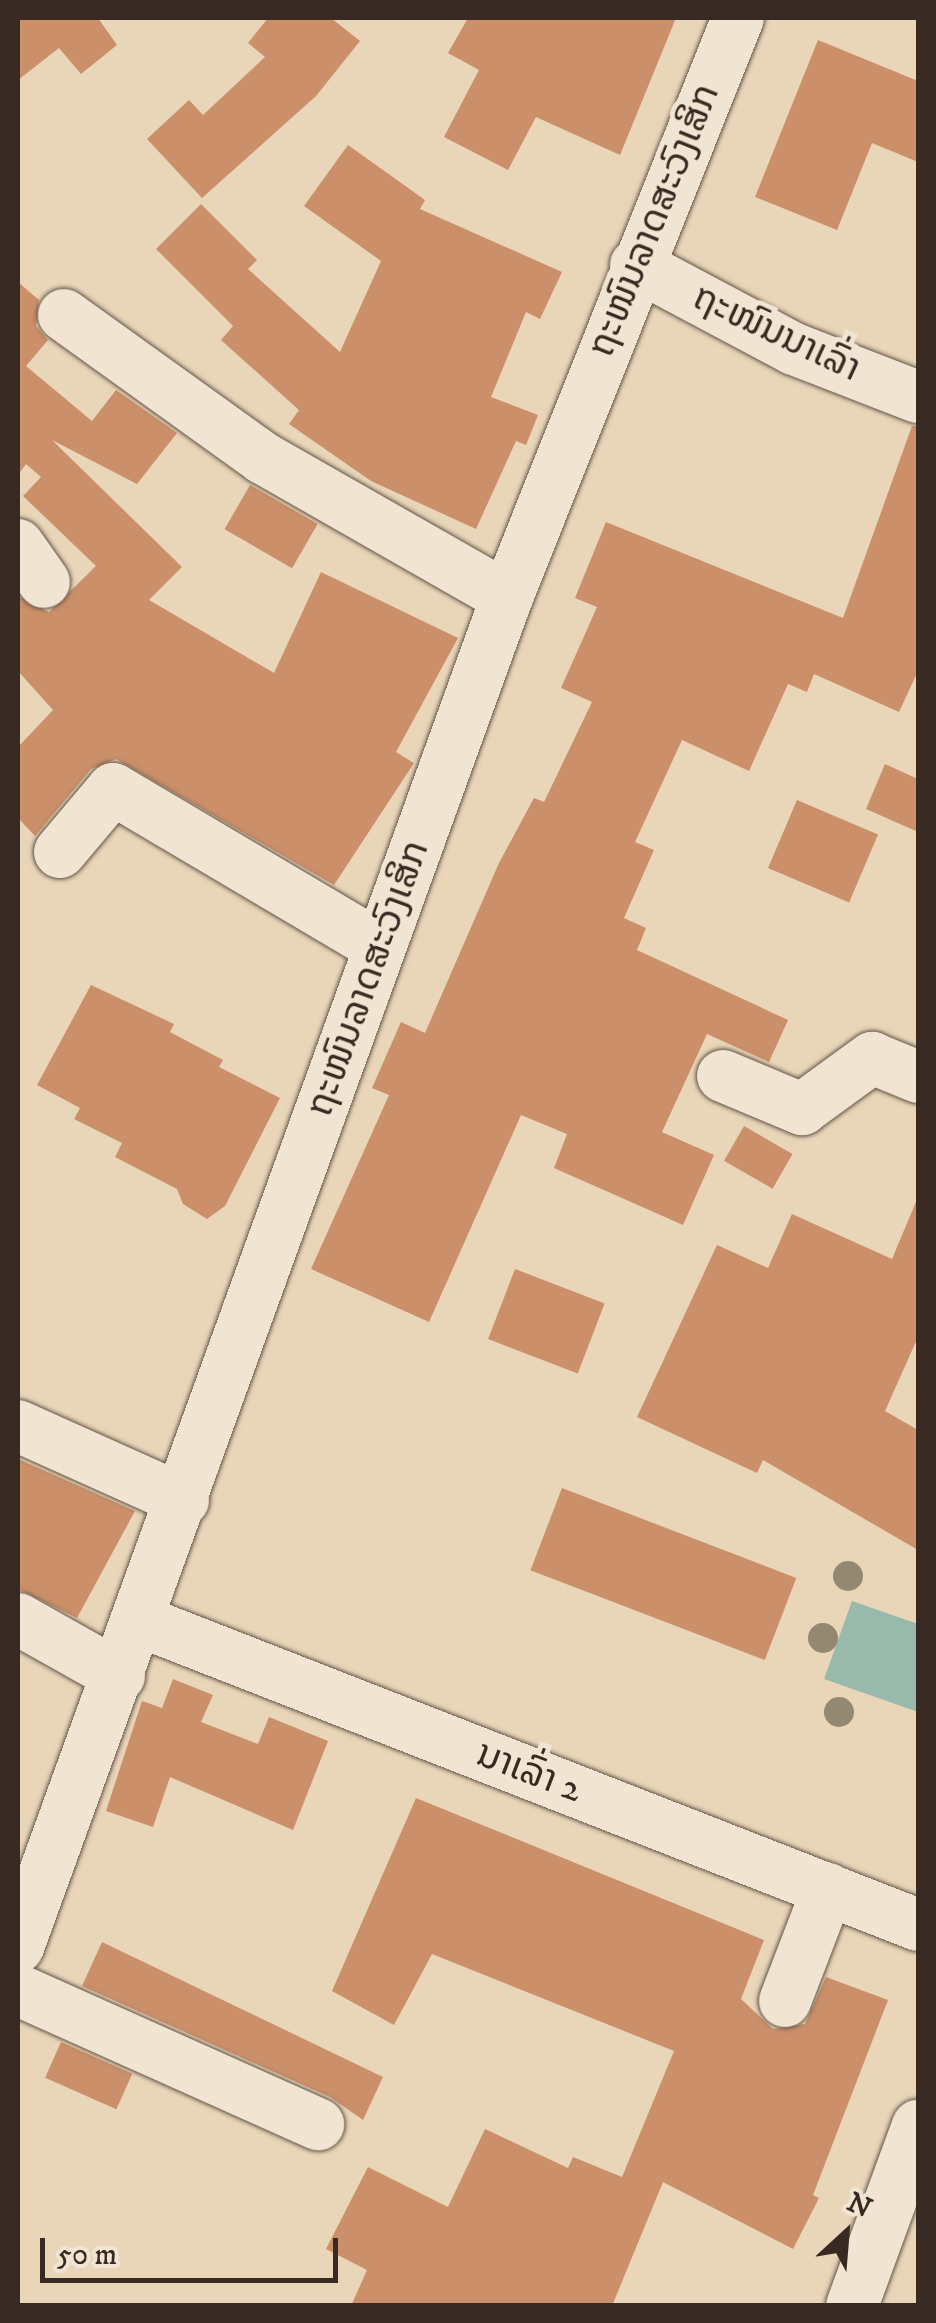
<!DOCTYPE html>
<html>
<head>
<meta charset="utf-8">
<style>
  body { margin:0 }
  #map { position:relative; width:936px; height:2323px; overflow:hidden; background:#e9d6b9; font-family:"IM FELL DW Pica","Noto Sans Lao",serif }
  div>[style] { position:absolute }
  .water>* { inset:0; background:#98b9ac }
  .building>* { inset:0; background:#cb8f69; transform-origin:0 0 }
  .roads { filter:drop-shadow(0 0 2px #645548) drop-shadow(0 0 2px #645548) }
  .minor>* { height:52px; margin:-26px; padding:0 26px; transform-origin:26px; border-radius:26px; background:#f1e4d2 }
  .trees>* { width:30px; height:30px; margin:-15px; border-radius:50%; background:#958873 }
  span { translate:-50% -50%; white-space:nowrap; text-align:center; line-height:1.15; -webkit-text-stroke:10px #f1e4d2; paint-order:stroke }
  .street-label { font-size:38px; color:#382a22 }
  .frame { position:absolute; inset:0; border:20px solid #382a22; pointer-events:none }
  .north { position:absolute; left:796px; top:2183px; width:100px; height:100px; -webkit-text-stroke:8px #f1e4d2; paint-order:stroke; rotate:26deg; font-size:28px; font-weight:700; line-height:40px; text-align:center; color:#382a22 }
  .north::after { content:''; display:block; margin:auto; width:35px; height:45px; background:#382a22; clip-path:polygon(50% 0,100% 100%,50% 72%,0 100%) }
  .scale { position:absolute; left:40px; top:2238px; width:298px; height:45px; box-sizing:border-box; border:5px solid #382a22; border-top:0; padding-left:12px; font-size:30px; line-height:35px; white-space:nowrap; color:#382a22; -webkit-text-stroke:8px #f1e4d2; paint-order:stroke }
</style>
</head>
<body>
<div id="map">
  <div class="water">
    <div style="clip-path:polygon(852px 1601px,918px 1624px,918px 1712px,824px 1679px)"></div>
  </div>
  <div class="building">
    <div style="clip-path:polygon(18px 18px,98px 18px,117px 45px,81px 74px,59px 48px,18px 80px)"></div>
    <div style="clip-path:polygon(268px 18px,331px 18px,360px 41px,316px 96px,202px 198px,147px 139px,189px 100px,203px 115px,265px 57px,248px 43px)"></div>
    <div style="clip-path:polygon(468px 18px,676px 18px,620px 155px,536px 117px,508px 170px,444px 137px,479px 70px,448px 53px)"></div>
    <div style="clip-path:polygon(818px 40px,918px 81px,918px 162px,872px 143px,837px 230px,755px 197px)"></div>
    <div style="clip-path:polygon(348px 145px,425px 200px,420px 209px,562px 272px,540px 319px,526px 312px,491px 397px,538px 415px,526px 445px,516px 441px,476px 529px,371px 481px,289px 424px,299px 410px,221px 340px,233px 326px,156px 249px,201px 204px,257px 260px,248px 269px,340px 352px,381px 261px,304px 206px)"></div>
    <div style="clip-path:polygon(18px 282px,39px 300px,36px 326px,48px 340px,26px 366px,92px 421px,116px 390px,177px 433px,137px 484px,52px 440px,182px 567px,149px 600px,274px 673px,321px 572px,458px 638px,396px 752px,414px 763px,334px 885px,116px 759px,91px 769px,35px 836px,18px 818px,18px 747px,53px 710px,18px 671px,18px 596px,49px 612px,96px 566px,23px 496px,41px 477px,26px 464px,18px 475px)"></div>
    <div style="clip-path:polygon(912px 426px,918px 426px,918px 671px,899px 712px,814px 674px,807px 692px,788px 684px,749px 771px,682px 740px,635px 842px,654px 850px,624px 918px,646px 928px,637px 950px,788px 1020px,769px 1062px,707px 1034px,662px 1132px,714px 1155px,683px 1225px,554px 1168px,567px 1134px,521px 1115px,429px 1322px,311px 1269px,389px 1095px,372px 1088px,401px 1022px,425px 1033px,499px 863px,534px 798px,544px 802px,592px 702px,561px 688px,597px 607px,575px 598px,606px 522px,843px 618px)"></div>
    <div style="left:250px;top:485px;width:78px;height:51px;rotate:30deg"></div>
    <div style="clip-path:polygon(885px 764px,918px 779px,918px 832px,866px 809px)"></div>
    <div style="left:797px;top:800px;width:88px;height:74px;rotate:23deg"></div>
    <div style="clip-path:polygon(91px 985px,174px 1024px,170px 1032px,223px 1060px,219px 1067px,280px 1098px,225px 1206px,207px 1219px,183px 1204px,177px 1189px,115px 1157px,122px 1143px,74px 1119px,80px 1108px,37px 1085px)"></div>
    <div style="left:744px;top:1126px;width:56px;height:40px;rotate:30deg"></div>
    <div style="clip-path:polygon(918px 1197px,918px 1337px,885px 1411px,918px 1430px,918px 1550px,763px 1460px,757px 1473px,637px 1417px,717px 1245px,768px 1268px,792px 1214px,892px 1259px)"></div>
    <div style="left:515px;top:1269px;width:96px;height:75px;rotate:21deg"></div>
    <div style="clip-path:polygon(18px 1459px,135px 1511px,77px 1618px,18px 1589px)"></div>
    <div style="left:562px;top:1488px;width:251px;height:88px;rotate:21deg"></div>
    <div style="clip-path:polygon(173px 1679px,213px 1695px,201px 1722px,258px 1744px,269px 1717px,328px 1741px,293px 1830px,170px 1777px,153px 1827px,106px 1811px,142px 1701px,162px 1708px)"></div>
    <div style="clip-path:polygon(416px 1798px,764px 1940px,741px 1999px,773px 2029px,805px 2024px,826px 1977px,888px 2000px,813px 2195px,819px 2198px,793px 2249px,663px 2182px,612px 2306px,351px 2306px,367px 2270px,326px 2249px,368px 2167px,448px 2207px,485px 2129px,568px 2168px,573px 2157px,622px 2177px,674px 2051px,432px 1954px,394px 2025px,332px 1991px)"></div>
    <div style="clip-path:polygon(102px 1942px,383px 2077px,363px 2120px,330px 2097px,82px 1986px)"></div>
    <div style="left:61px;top:2042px;width:78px;height:39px;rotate:24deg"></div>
  </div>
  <div class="roads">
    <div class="minor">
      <div style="left:636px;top:265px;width:179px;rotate:28deg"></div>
      <div style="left:794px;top:349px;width:133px;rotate:21.2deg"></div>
      <div style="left:64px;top:315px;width:245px;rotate:35.7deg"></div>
      <div style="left:263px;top:458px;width:281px;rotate:29.7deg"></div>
      <div style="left:18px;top:545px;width:45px;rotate:54.9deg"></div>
      <div style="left:60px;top:852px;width:82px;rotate:-49.9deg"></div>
      <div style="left:113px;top:789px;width:310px;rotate:30.6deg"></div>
      <div style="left:723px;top:1076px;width:86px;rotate:22.7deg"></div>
      <div style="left:802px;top:1109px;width:87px;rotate:-36.1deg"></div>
      <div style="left:872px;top:1058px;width:50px;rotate:22.4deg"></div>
      <div style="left:18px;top:1426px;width:181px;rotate:24.2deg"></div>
      <div style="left:18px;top:1619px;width:116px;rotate:29.4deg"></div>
      <div style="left:140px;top:1621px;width:835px;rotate:21.34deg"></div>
      <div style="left:18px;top:1947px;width:1436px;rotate:-70.09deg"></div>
      <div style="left:507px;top:597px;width:623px;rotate:-68.25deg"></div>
      <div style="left:18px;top:1990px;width:329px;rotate:24.1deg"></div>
      <div style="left:785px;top:2001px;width:120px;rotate:-69deg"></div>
      <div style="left:852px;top:2306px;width:192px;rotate:-69.9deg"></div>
    </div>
  </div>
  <div class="trees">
    <div style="left:848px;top:1576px"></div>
    <div style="left:823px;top:1638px"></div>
    <div style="left:839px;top:1712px"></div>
  </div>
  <div class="street-label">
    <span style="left:655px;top:221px;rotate:-68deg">ຖະໜົນລາດສະວົງເສິກ</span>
    <span style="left:776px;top:334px;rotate:25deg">ຖະໜົນນາເລົ່າ</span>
    <span style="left:369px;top:979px;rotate:-70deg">ຖະໜົນລາດສະວົງເສິກ</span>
    <span style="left:529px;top:1773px;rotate:21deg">ນາເລົ່າ 2</span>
  </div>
  <div class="frame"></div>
  <div class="north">N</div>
  <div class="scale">50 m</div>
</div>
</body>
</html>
